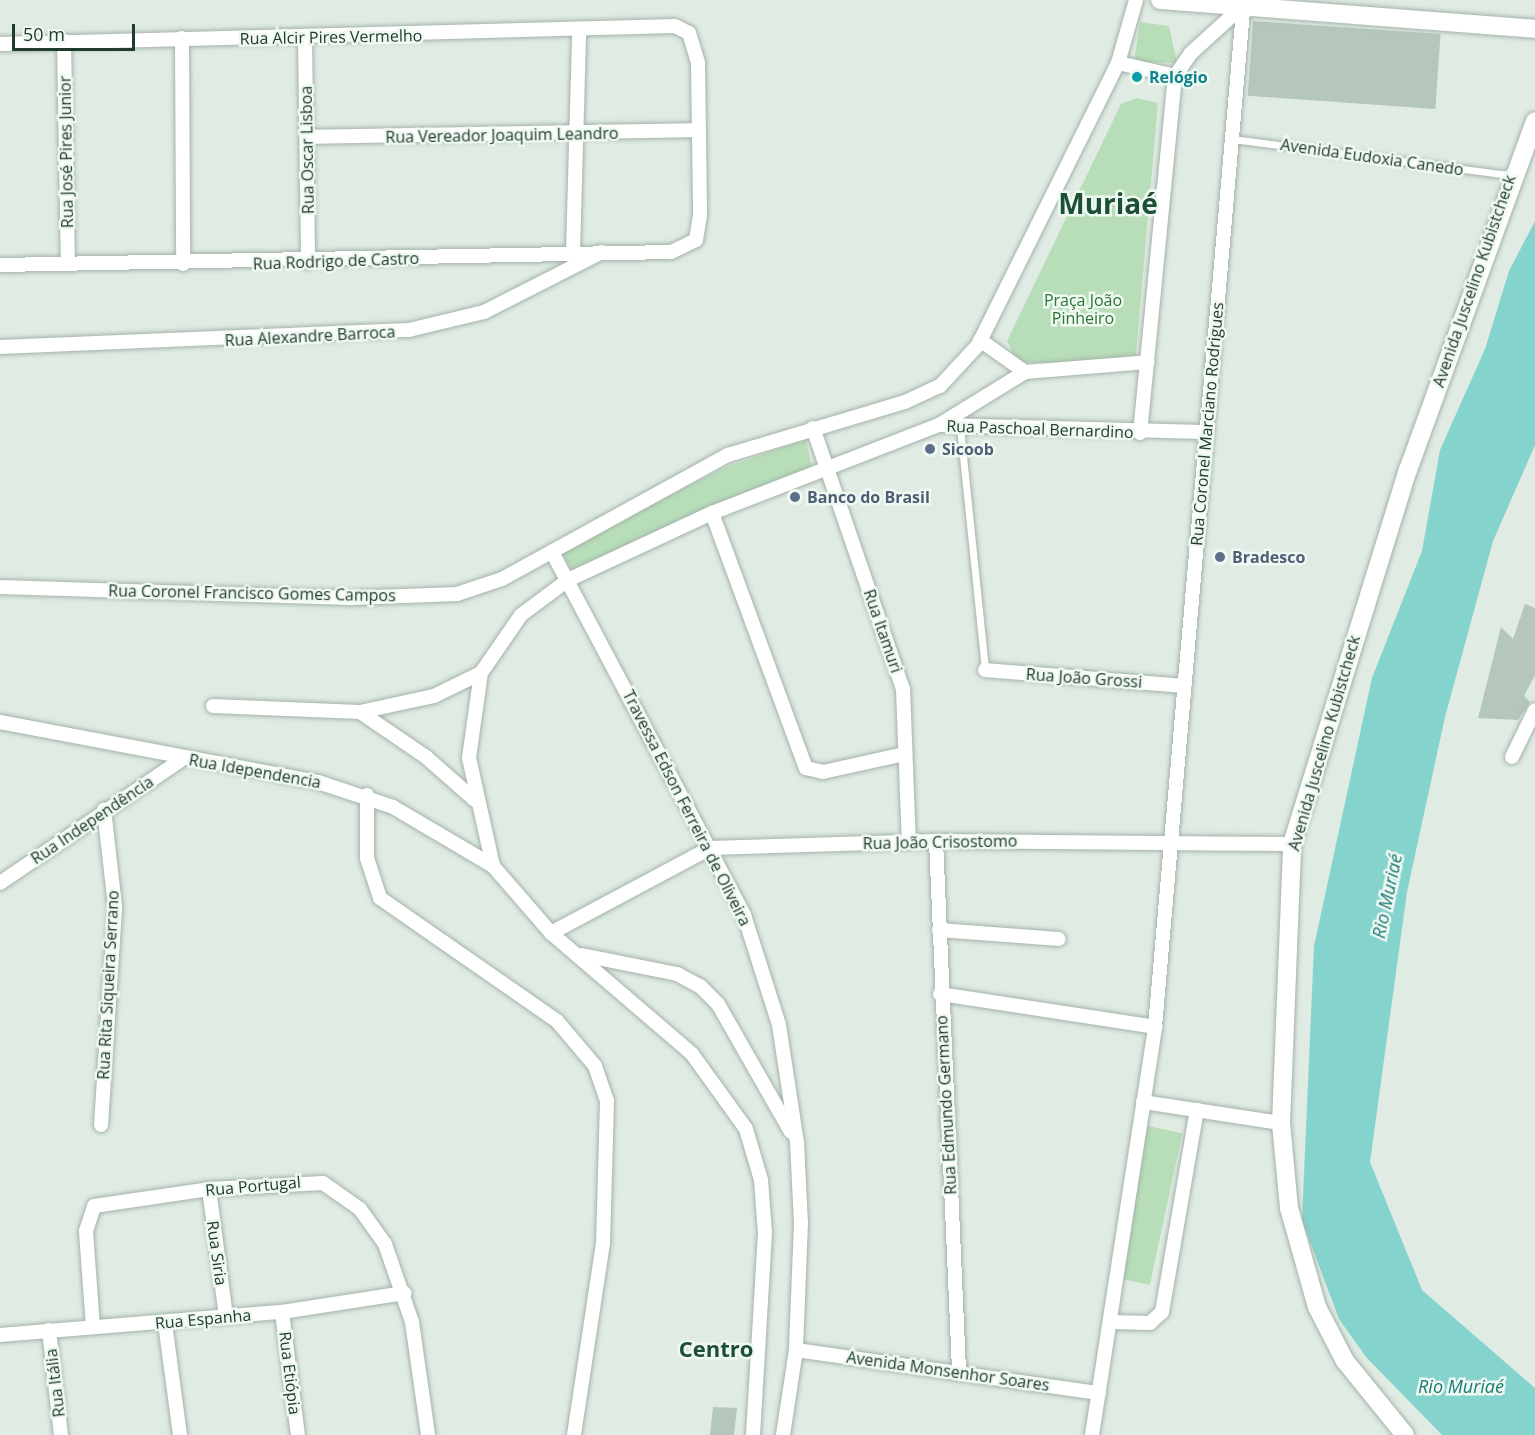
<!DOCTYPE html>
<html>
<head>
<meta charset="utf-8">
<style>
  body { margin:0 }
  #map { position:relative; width:1535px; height:1435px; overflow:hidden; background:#e0ebe3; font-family:"Open Sans",sans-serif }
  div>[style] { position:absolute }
  .green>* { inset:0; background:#b8deb9; transform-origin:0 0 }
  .water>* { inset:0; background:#85d3cd }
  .building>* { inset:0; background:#b5c6bc; transform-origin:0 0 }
  .roads { filter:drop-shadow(0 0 2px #a3b3a9) drop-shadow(0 0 2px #a3b3a9) }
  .lane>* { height:7px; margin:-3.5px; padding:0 3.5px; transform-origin:3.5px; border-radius:3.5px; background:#fff }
  .street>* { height:14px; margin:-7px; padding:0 7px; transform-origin:7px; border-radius:7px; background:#fff }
  .secondary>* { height:18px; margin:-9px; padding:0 9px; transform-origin:9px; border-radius:9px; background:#fff }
  .dots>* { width:16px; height:16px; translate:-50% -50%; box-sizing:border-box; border:3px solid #f0f8f2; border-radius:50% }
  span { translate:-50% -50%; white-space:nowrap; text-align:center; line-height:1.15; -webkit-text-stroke:5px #f0f8f2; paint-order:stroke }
  .street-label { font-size:16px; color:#203c2e }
  .culture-label { font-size:16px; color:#0d838f; font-weight:700 }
  .left { translate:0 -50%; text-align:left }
  .park-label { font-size:16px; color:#297534 }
  .service-label { font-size:16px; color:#4e5e75; font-weight:700 }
  .water-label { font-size:18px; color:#187a74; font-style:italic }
  .district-label { font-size:22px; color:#1b4f36; font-weight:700 }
  .town-label { font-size:28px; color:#1b4f36; font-weight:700 }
  .scale { position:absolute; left:12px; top:24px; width:123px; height:27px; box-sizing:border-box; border:3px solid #203c2e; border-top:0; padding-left:8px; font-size:18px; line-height:21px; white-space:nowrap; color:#203c2e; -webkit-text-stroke:4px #f0f8f2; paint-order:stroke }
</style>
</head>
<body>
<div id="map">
  <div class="green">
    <div style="clip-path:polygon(1140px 22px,1169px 26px,1177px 63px,1134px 62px)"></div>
    <div style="clip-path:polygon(1137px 98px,1158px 103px,1135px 365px,1017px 362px,1007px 341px,1121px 104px)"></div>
    <div style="clip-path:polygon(806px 440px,812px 468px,574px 573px,561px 551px,726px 467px)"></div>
    <div style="left:1148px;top:1126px;width:35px;height:155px;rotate:12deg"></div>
  </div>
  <div class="water">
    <div style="clip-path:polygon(1535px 221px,1535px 445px,1493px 541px,1445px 717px,1407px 892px,1370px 1162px,1422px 1290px,1535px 1388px,1535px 1435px,1442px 1435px,1366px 1357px,1339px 1319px,1302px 1220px,1314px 946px,1372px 678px,1422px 551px,1440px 450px,1485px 349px,1509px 271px)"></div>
  </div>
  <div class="building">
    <div style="left:1253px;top:21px;width:188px;height:75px;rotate:4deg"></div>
    <div style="clip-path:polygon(1525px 604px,1535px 608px,1535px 675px,1524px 696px,1530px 702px,1518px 720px,1478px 718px,1501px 627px,1513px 639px)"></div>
    <div style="clip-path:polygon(713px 1407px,737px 1408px,734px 1435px,710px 1435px)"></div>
  </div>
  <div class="roads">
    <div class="lane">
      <div style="left:1232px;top:139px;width:281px;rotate:7.4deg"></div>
      <div style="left:960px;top:427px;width:244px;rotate:84.1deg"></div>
    </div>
    <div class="street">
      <div style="left:182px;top:38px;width:226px;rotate:89.7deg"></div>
      <div style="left:305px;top:38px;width:224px;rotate:89.2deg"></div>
      <div style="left:64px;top:41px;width:222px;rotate:89deg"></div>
      <div style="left:0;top:44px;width:675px;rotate:-1.53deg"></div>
      <div style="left:675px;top:26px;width:16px;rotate:27deg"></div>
      <div style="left:689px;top:33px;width:31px;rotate:73deg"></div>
      <div style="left:698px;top:63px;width:152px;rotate:89.2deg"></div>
      <div style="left:700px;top:215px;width:25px;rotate:99deg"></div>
      <div style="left:696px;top:240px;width:28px;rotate:154deg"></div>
      <div style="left:671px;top:252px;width:671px;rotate:178.89deg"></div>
      <div style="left:1118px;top:63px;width:58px;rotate:12.8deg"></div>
      <div style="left:307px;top:137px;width:390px;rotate:-1deg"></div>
      <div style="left:573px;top:252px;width:219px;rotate:-88.4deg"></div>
      <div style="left:980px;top:340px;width:55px;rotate:35.4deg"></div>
      <div style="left:0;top:347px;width:409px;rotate:-2.4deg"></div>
      <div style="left:409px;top:330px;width:77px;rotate:-13.5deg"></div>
      <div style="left:484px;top:312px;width:132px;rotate:-27deg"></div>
      <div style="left:939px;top:425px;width:101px;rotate:-31.6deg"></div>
      <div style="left:1025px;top:372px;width:123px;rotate:-4.6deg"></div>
      <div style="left:813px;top:428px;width:276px;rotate:71deg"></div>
      <div style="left:903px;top:689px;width:153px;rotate:87.8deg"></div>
      <div style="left:1140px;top:433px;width:359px;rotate:-84.4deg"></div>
      <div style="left:1175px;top:76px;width:28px;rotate:-55deg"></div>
      <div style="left:1191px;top:53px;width:72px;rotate:-42.2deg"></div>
      <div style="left:712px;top:513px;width:272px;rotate:69.8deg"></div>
      <div style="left:806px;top:768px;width:17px;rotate:13deg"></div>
      <div style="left:823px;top:772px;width:84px;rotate:-12.4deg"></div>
      <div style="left:552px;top:552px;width:411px;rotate:62.1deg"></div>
      <div style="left:744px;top:915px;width:115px;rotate:72.3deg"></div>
      <div style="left:779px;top:1025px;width:118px;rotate:81.3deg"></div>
      <div style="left:797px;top:1142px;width:81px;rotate:87.2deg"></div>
      <div style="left:801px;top:1223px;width:127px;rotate:92.3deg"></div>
      <div style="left:796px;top:1350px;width:86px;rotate:98.7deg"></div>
      <div style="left:0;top:587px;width:351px;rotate:1.8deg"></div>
      <div style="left:351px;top:598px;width:106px;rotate:-2.2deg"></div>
      <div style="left:457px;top:594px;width:47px;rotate:-18.4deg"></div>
      <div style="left:502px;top:579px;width:258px;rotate:-28.8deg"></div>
      <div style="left:728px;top:455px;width:185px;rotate:-16.7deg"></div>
      <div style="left:905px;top:402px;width:38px;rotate:-25deg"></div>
      <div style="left:940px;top:386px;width:56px;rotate:-47.2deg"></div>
      <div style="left:978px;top:345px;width:315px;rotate:-63.6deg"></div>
      <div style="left:1118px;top:63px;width:66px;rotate:-74.1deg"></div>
      <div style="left:985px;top:670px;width:200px;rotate:4.6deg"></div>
      <div style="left:213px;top:706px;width:147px;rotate:2.3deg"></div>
      <div style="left:360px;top:712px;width:76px;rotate:-12.2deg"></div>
      <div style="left:434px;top:696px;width:52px;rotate:-26.1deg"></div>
      <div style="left:360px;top:712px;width:80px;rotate:34.3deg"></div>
      <div style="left:426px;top:757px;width:65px;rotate:41.3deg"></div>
      <div style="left:0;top:722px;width:324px;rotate:10.7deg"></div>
      <div style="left:318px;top:782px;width:79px;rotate:18.4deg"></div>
      <div style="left:393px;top:807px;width:116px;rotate:30.5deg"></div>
      <div style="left:493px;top:866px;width:89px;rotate:49.1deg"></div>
      <div style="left:551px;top:933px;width:186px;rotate:40.6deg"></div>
      <div style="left:692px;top:1054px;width:92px;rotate:54.2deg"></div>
      <div style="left:746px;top:1129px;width:53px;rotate:73.6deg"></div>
      <div style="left:761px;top:1180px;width:53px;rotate:85.7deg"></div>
      <div style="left:765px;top:1233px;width:202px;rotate:93.4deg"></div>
      <div style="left:1512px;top:757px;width:52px;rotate:-63.9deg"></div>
      <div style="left:367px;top:795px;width:63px;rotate:90deg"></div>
      <div style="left:367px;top:858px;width:42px;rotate:72deg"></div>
      <div style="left:380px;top:898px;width:216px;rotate:34.8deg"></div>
      <div style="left:557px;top:1021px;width:59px;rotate:49.8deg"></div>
      <div style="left:595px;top:1066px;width:37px;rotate:71deg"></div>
      <div style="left:607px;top:1101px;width:142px;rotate:91.6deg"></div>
      <div style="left:603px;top:1243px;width:194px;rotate:98.6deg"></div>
      <div style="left:936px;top:841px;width:529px;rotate:87.51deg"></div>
      <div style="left:493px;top:866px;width:111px;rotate:-102.5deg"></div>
      <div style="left:469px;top:758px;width:86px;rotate:-82deg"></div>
      <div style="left:481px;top:673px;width:70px;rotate:-55.4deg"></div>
      <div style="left:521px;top:615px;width:59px;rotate:-36.7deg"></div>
      <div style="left:568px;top:580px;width:159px;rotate:-25deg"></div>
      <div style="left:712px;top:513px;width:243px;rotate:-21.2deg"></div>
      <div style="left:939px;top:425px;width:267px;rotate:1.5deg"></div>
      <div style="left:0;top:883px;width:222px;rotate:-34.2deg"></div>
      <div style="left:939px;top:930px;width:120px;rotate:4.3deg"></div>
      <div style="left:551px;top:933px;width:180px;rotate:-28.1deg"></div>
      <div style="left:710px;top:848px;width:226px;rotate:-1.8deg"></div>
      <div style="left:936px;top:841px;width:356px;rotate:0.5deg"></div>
      <div style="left:582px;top:955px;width:97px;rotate:11.3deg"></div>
      <div style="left:677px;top:974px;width:26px;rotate:28deg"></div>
      <div style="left:700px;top:986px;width:25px;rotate:45deg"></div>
      <div style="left:718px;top:1004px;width:147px;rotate:60.3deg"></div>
      <div style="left:940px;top:994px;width:218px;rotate:8.7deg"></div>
      <div style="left:1143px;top:1102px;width:140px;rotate:8.7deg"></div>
      <div style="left:101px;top:1125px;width:219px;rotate:-86.3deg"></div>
      <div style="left:115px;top:906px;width:97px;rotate:-96.5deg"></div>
      <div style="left:209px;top:1189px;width:128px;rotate:82.4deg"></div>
      <div style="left:282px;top:1312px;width:124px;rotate:82.6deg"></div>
      <div style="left:1110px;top:1322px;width:40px;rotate:1.4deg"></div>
      <div style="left:1150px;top:1323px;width:16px;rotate:-43deg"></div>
      <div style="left:1162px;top:1312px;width:205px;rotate:-80.2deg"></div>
      <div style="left:165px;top:1323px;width:113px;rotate:82.4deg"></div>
      <div style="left:93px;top:1327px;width:96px;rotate:-94.2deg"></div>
      <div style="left:86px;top:1231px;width:26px;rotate:-72deg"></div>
      <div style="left:94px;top:1206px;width:116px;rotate:-8.4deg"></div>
      <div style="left:209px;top:1189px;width:114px;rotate:-3deg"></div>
      <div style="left:323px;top:1183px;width:45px;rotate:35.1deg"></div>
      <div style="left:360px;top:1209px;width:43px;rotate:54.5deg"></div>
      <div style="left:385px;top:1244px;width:83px;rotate:70.9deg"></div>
      <div style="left:412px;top:1322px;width:114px;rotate:81.9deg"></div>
      <div style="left:49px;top:1330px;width:106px;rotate:83.5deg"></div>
      <div style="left:0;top:1335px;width:283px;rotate:-4.7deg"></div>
      <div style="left:282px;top:1312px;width:124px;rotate:-8.8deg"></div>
      <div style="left:796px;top:1350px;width:306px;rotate:8.1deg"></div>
      <div style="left:1092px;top:1435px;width:413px;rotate:-81.2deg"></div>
      <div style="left:1155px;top:1027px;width:1031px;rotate:-85.05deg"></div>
    </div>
    <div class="secondary">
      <div style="left:1160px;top:0;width:376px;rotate:4.4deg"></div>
      <div style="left:1405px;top:1435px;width:95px;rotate:-129deg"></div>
      <div style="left:1345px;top:1361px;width:61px;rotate:-117.4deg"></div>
      <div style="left:1317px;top:1307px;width:103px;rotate:-105.8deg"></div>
      <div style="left:1289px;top:1208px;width:85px;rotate:-95.4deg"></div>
      <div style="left:1281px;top:1123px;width:279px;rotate:-87.7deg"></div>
      <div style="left:1292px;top:844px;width:392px;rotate:-72.8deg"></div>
      <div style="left:1408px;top:470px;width:371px;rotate:-70deg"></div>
    </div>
  </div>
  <div class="dots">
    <div style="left:1137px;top:77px;background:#0f9aa8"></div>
    <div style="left:930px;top:449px;background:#5c6f8a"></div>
    <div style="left:795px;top:497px;background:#5c6f8a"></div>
    <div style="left:1220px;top:557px;background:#5c6f8a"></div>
  </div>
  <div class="street-label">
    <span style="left:331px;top:37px;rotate:-1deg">Rua Alcir Pires Vermelho</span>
    <span style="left:502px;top:135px;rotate:-1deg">Rua Vereador Joaquim Leandro</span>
    <span style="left:307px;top:150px;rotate:-91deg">Rua Oscar Lisboa</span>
    <span style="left:66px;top:152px;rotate:-91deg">Rua José Pires Junior</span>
    <span style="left:1372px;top:157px;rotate:8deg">Avenida Eudoxia Canedo</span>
    <span style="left:336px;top:261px;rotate:-2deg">Rua Rodrigo de Castro</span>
    <span style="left:1474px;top:281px;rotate:-71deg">Avenida Juscelino Kubistcheck</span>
    <span style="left:310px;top:336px;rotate:-3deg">Rua Alexandre Barroca</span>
    <span style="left:1207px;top:424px;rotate:-85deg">Rua Coronel Marciano Rodrigues</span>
    <span style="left:1040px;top:429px;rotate:2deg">Rua Paschoal Bernardino</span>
    <span style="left:252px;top:593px;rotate:1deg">Rua Coronel Francisco Gomes Campos</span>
    <span style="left:883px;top:631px;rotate:71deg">Rua Itamuri</span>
    <span style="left:1084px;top:678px;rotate:4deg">Rua João Grossi</span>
    <span style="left:1324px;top:743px;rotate:-74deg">Avenida Juscelino Kubistcheck</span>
    <span style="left:255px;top:771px;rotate:10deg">Rua Idependencia</span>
    <span style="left:687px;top:808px;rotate:63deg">Travessa Edson Ferreira de Oliveira</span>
    <span style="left:92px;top:820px;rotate:-34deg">Rua Independência</span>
    <span style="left:940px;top:842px;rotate:-1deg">Rua João Crisostomo</span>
    <span style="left:108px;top:985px;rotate:-87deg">Rua Rita Siqueira Serrano</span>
    <span style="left:946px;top:1105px;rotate:-93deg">Rua Edmundo Germano</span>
    <span style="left:253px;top:1186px;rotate:-5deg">Rua Portugal</span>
    <span style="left:217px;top:1253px;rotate:82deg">Rua Siria</span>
    <span style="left:203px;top:1319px;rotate:-5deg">Rua Espanha</span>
    <span style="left:948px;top:1371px;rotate:8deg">Avenida Monsenhor Soares</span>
    <span style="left:290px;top:1373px;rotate:83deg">Rua Etiópia</span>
    <span style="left:55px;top:1383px;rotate:-97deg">Rua Itália</span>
  </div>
  <div class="culture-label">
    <span class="left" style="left:1149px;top:77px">Relógio</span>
  </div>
  <div class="park-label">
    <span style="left:1083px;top:309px">Praça João<br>Pinheiro</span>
  </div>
  <div class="service-label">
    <span class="left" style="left:942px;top:449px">Sicoob</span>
    <span class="left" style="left:807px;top:497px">Banco do Brasil</span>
    <span class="left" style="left:1232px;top:557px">Bradesco</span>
  </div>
  <div class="water-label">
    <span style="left:1387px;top:896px;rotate:-78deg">Rio Muriaé</span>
    <span style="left:1461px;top:1386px">Rio Muriaé</span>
  </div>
  <div class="district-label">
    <span style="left:716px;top:1349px">Centro</span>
  </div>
  <div class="town-label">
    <span style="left:1108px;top:203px">Muriaé</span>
  </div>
  <div class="scale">50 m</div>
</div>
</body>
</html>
